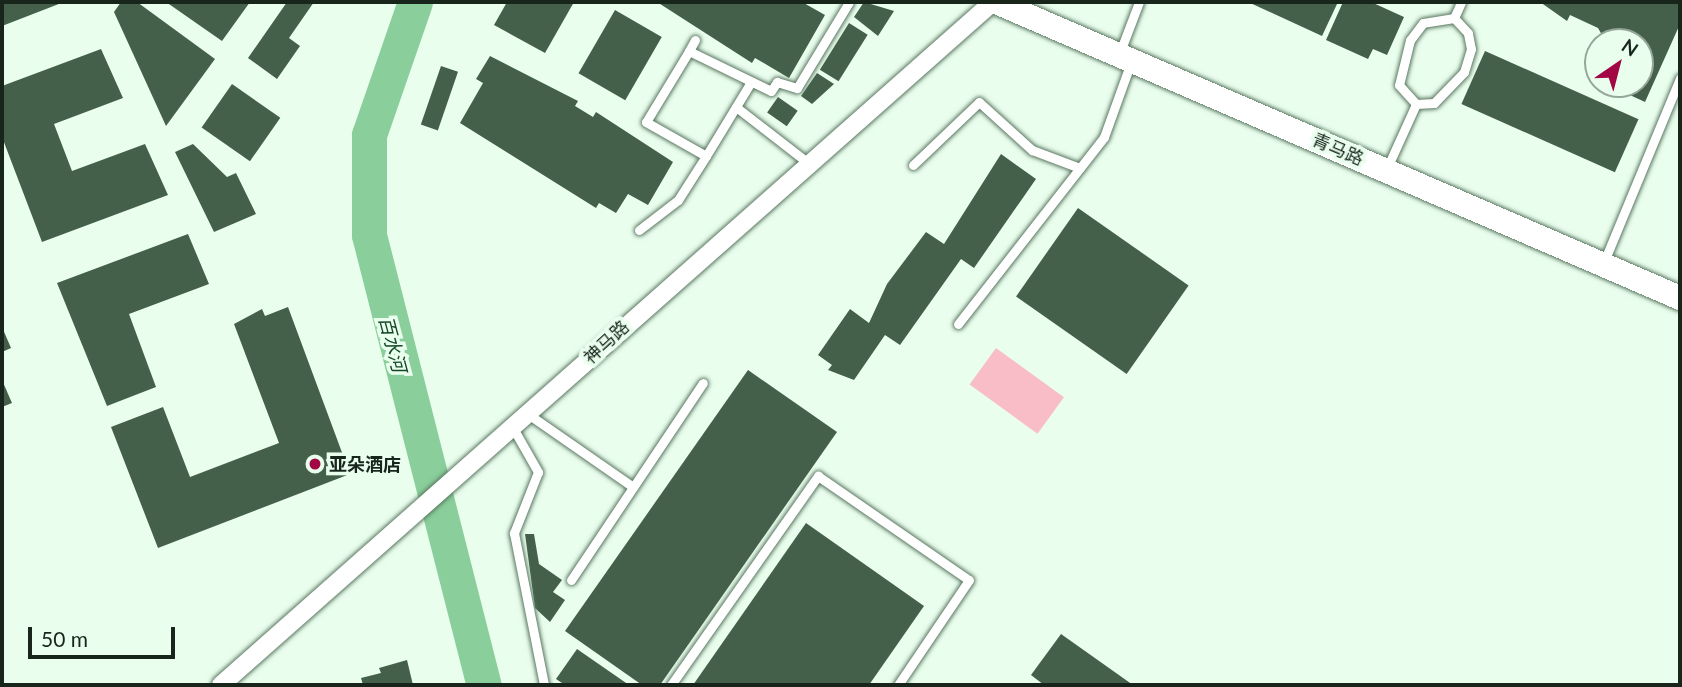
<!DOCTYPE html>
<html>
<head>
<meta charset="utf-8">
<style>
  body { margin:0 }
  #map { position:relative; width:1682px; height:687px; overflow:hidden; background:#eafeee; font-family:Lato,"Noto Sans SC",sans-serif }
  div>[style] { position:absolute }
  .green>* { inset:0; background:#f8bdc6; transform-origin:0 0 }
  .river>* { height:35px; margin:-17.5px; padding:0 17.5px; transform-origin:17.5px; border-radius:17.5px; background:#8acf9b }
  .building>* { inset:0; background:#44604a; transform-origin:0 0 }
  .roads { filter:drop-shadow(0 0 2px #597760) drop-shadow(0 0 2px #597760) }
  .lane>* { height:9px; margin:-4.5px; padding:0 4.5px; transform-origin:4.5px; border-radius:4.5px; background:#fff }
  .street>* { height:18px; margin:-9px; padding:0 9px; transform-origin:9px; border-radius:9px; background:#fff }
  .secondary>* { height:24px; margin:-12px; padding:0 12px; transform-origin:12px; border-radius:12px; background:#fff }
  .dots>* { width:19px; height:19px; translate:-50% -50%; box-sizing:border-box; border:4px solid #eafeee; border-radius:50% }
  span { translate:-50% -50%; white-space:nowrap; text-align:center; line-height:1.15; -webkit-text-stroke:7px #eafeee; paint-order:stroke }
  .street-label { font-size:18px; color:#18251b }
  .poi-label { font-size:18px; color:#18251b; font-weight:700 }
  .left { translate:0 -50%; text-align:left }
  .water-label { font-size:19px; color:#144726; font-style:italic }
  .frame { position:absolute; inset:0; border:4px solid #18251b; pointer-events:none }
  .north { position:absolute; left:1584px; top:28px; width:70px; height:70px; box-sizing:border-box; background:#eafeee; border:2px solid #96a79a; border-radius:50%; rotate:35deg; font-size:19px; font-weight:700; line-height:28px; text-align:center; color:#18251b }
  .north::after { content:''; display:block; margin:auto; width:24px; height:32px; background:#a20843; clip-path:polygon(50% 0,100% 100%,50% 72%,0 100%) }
  .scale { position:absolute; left:28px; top:627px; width:147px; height:32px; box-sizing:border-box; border:4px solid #18251b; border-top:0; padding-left:9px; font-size:21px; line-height:24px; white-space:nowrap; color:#18251b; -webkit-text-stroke:5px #eafeee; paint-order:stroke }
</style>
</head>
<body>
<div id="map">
  <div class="green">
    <div style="left:996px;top:348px;width:84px;height:45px;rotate:36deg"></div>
  </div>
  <div class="river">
    <div style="left:415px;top:2px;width:141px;rotate:109.1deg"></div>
    <div style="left:369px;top:135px;width:100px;rotate:90deg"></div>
    <div style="left:369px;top:235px;width:464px;rotate:75.7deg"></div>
  </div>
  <div class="building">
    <div style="clip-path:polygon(2px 2px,64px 2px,2px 26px)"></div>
    <div style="clip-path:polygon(121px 2px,137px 2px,215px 59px,166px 126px,114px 12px)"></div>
    <div style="clip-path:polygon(166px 2px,250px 2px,222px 41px)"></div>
    <div style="clip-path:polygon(287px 2px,314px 2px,289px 38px,300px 46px,277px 79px,248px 58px)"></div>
    <div style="clip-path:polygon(507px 2px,574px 2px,545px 53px,494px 25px)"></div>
    <div style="clip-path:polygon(657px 2px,802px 2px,825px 15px,789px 78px,755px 58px,752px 63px)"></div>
    <div style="clip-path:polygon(864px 2px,894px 11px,878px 36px,854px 17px)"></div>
    <div style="clip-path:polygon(1248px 2px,1338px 2px,1322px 36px)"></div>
    <div style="clip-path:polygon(1343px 2px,1371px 2px,1404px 17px,1387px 55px,1373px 49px,1368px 59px,1326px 40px)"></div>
    <div style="clip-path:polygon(1540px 2px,1680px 2px,1680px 24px,1645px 102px,1606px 84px,1640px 84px,1640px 42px,1606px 42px,1598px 28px,1570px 15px,1567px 21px)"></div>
    <div style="left:615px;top:10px;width:54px;height:73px;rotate:30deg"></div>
    <div style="left:849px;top:23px;width:22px;height:55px;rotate:32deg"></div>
    <div style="clip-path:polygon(101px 49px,123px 98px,54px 124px,72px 171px,145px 144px,168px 195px,42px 242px,2px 137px,2px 86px)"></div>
    <div style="left:1485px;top:51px;width:168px;height:58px;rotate:24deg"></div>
    <div style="clip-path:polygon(490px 56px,578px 101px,575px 106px,593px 117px,596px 112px,673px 162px,648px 205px,628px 194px,616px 213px,599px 203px,596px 208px,460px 123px,483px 83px,476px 79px)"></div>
    <div style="left:441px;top:66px;width:18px;height:62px;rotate:19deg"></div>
    <div style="clip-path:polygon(817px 73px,834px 84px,812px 104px,801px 96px)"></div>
    <div style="left:232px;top:84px;width:59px;height:53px;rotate:35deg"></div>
    <div style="left:778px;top:97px;width:24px;height:19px;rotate:35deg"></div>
    <div style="clip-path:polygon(193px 144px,227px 177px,236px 173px,256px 214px,214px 232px,175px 152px)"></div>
    <div style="clip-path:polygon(1001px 154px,1036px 179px,974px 268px,961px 259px,900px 345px,885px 335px,854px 380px,828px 370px,832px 365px,818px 355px,850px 309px,869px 323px,887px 284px,926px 232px,944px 244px)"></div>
    <div style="left:1078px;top:208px;width:135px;height:108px;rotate:35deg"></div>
    <div style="clip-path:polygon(188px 234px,209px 284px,129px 314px,156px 387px,107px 406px,57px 283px)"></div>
    <div style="clip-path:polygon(288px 307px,350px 474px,158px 548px,111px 427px,163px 407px,190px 477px,279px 443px,234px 324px,262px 309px,265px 316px)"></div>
    <div style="clip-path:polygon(2px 327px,11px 348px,2px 352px)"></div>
    <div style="clip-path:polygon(748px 370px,837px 432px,660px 685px,642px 685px,565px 631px)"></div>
    <div style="clip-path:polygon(2px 380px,12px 403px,2px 407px)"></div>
    <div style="clip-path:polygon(806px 523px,924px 606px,869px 685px,693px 685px)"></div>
    <div style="clip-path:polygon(525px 534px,534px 534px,539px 564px,562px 580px,553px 592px,565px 600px,550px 622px,535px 608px)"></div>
    <div style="clip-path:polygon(1061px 634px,1133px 685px,1044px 685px,1031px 675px)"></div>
    <div style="clip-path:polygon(577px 649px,629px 685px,565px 685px,556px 679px)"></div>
    <div style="clip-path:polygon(407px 660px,413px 685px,363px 685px,361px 678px,381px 673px,379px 668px)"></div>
  </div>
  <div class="roads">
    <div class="lane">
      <div style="left:1454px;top:18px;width:17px;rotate:-66deg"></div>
      <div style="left:695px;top:40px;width:13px;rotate:119deg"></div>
      <div style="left:689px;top:51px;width:91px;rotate:26deg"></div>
      <div style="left:771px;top:91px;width:11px;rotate:-56deg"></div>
      <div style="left:777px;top:82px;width:21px;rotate:17deg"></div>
      <div style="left:797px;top:88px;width:100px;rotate:-58.8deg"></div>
      <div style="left:689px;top:51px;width:83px;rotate:121.2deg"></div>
      <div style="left:646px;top:122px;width:69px;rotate:29.5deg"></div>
      <div style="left:706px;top:156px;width:87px;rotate:-58.7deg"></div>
      <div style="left:1120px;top:52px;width:53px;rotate:-69.2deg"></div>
      <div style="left:736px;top:107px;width:90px;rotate:37.8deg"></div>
      <div style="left:913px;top:165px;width:91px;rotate:-43.7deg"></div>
      <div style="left:979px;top:102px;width:72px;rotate:42.2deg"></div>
      <div style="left:1032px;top:150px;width:51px;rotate:20.6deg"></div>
      <div style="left:1387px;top:168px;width:70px;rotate:-65.6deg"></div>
      <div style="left:1416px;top:104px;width:18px;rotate:-3deg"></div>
      <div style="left:1434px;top:103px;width:43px;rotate:-45.9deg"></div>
      <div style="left:1464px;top:72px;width:24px;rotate:-73deg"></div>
      <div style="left:1471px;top:49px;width:16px;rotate:-101deg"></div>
      <div style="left:1468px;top:33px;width:21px;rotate:-133deg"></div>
      <div style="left:1454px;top:18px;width:31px;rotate:171deg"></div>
      <div style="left:1423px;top:23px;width:21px;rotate:127deg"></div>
      <div style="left:1410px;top:40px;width:46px;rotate:103.7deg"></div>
      <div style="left:1399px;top:85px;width:25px;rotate:48deg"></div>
      <div style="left:639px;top:230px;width:49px;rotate:-37.6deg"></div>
      <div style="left:678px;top:200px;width:52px;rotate:-57.5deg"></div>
      <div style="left:1603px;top:264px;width:201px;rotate:-67.5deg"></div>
      <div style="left:958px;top:324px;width:237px;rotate:-52deg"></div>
      <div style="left:1104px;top:137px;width:80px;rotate:-70.2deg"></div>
      <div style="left:528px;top:414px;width:128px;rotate:34.8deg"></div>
      <div style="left:513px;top:428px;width:51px;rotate:60.4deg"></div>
      <div style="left:538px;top:472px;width:66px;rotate:111.5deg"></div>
      <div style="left:514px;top:533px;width:155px;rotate:78.8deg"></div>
      <div style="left:571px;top:580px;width:237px;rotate:-56.2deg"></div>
      <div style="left:671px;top:685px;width:256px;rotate:-54.9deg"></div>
      <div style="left:818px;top:476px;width:183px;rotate:34.6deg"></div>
      <div style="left:969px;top:580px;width:127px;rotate:124.1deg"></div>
    </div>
    <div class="street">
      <div style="left:221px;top:685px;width:1031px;rotate:-41.5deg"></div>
    </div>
    <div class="secondary">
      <div style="left:996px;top:2px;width:745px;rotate:23.4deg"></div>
    </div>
  </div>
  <div class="dots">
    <div style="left:315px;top:464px;background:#a20843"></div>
  </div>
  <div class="street-label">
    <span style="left:1338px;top:149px;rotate:23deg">青马路</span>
    <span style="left:606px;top:342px;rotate:-43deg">神马路</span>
  </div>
  <div class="poi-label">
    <span class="left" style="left:329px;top:464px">亚朵酒店</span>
  </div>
  <div class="water-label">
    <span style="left:393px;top:344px;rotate:75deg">百水河</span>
  </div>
  <div class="frame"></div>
  <div class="north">N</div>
  <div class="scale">50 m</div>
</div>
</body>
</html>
